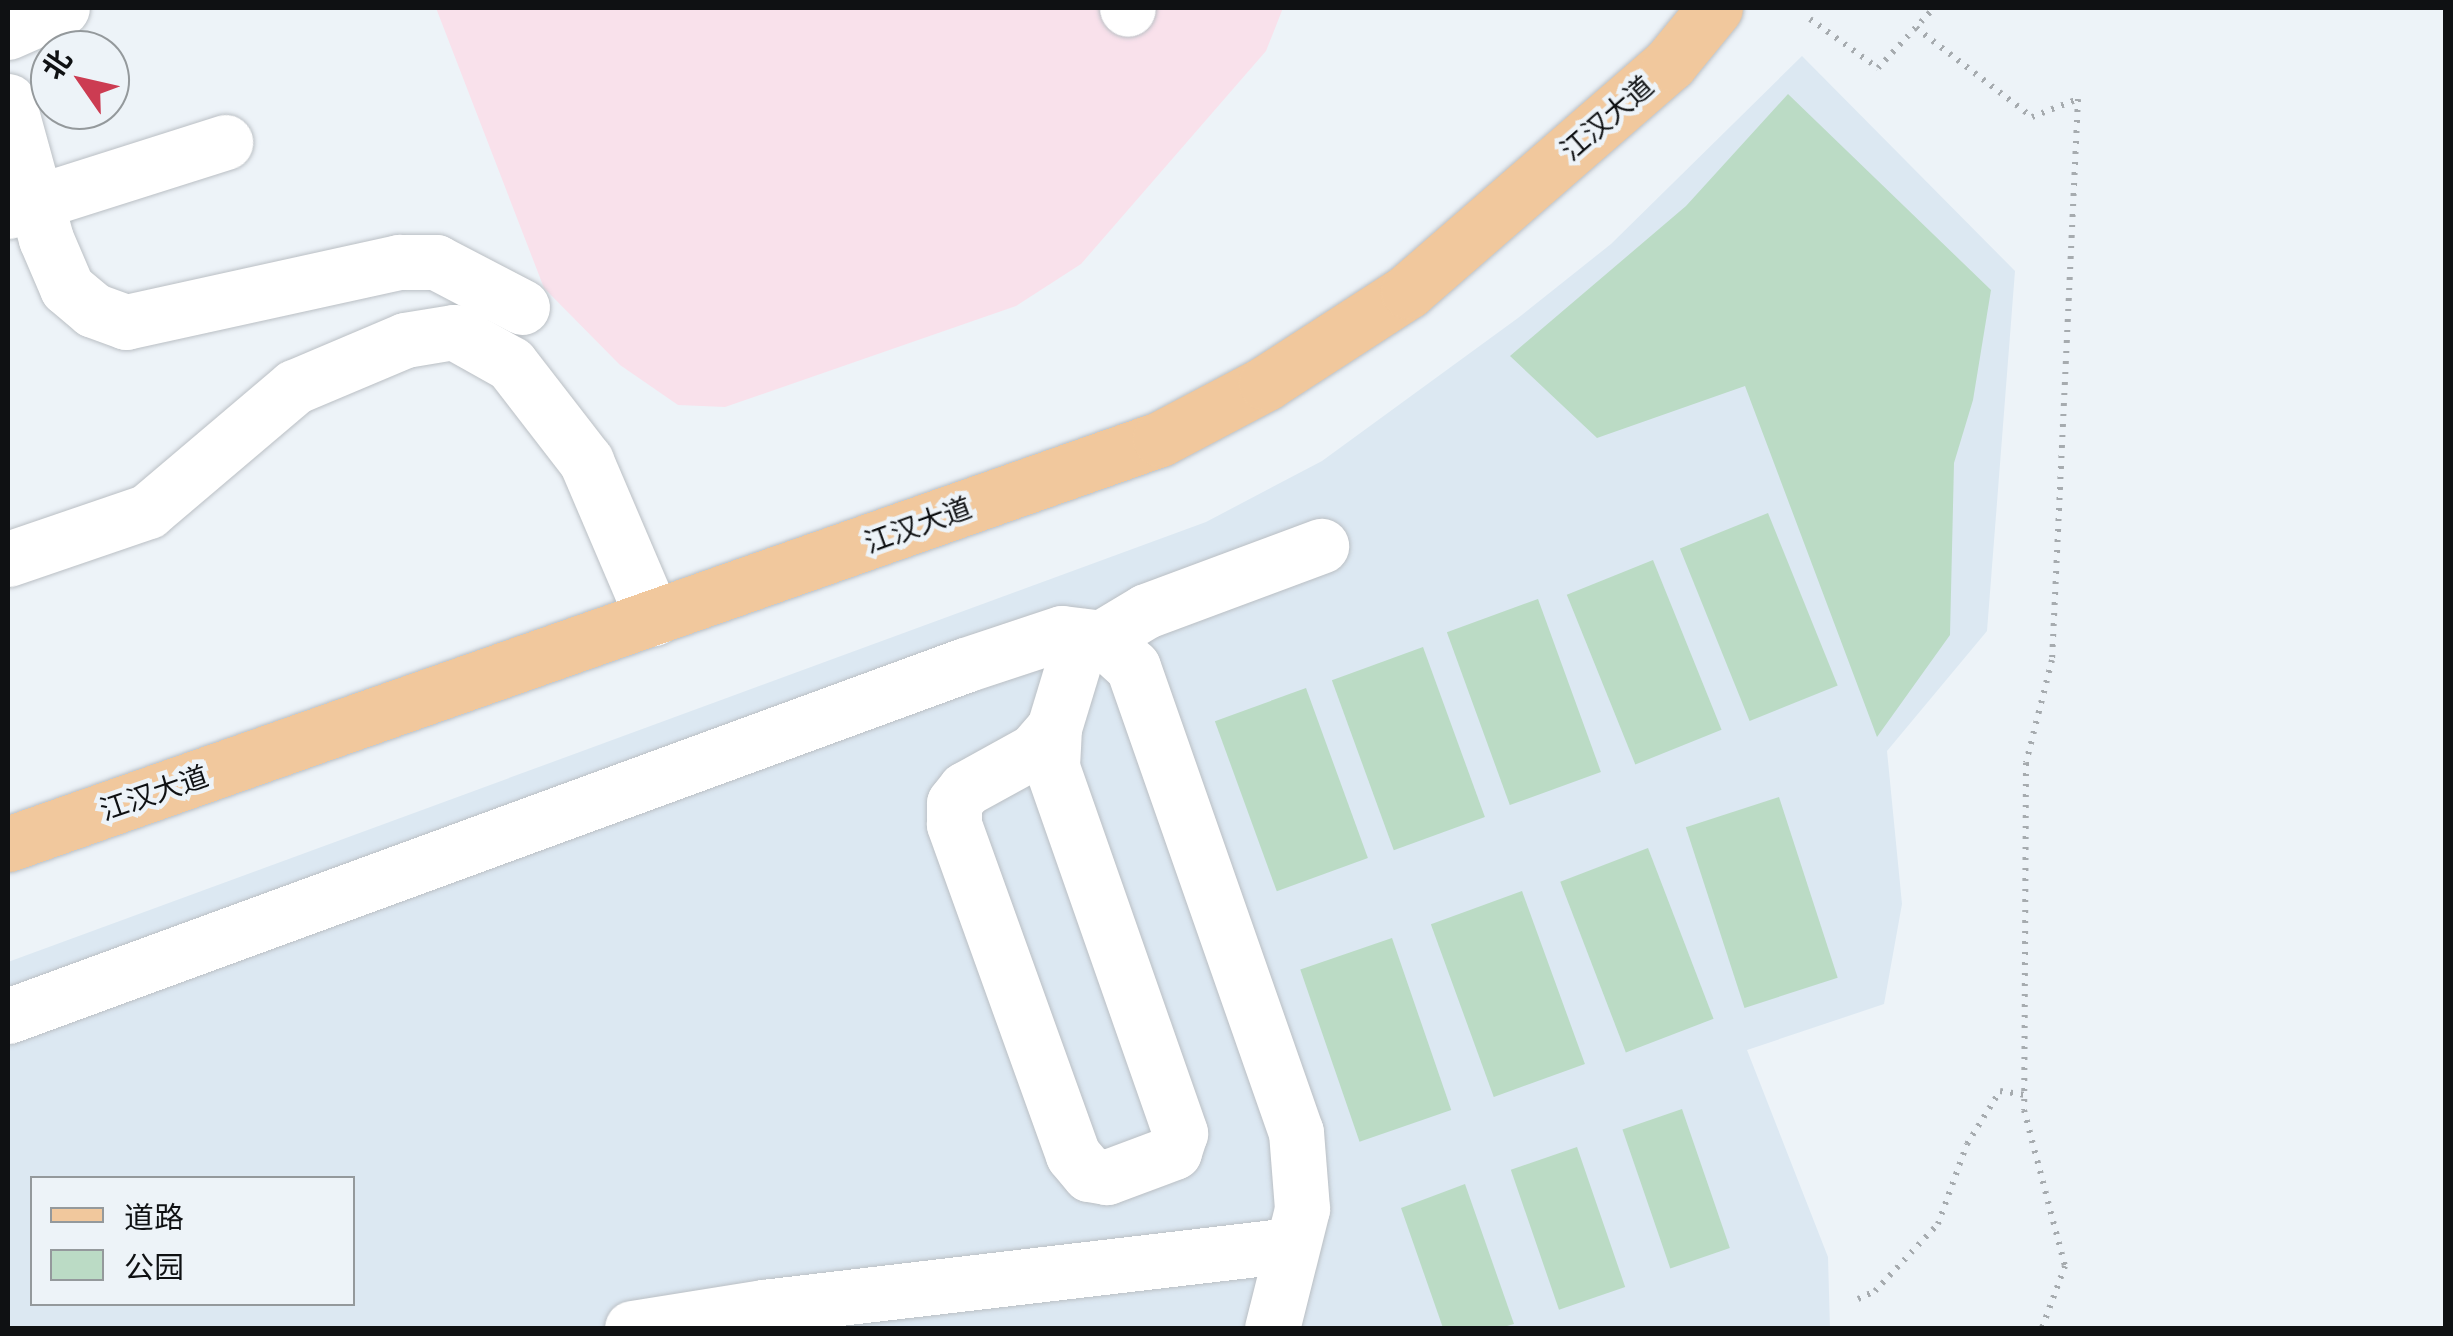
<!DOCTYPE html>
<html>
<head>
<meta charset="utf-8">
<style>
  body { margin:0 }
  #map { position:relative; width:2453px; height:1336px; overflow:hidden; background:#edf3f8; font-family:Figtree,"Noto Sans SC",sans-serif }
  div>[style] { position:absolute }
  .built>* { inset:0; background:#dce8f2 }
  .medical>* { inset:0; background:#f9e1eb }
  .green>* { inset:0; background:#bbdbc5; transform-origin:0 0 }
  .path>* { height:6px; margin-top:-3px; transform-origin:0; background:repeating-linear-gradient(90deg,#a6abaf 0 2.5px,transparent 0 10.5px) }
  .roads { filter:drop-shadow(0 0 2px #babfc4) drop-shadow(0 0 2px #babfc4) }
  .minor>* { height:55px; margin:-27.5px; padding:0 27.5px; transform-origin:27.5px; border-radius:27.5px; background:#fff }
  .major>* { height:55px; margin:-27.5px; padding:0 27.5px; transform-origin:27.5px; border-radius:27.5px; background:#f1c89d }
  span { translate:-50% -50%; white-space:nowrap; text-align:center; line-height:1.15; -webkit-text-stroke:9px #edf3f8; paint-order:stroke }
  .street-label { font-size:28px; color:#0f1113 }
  .frame { position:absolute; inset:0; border:10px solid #0f1113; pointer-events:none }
  .legend { position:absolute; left:30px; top:1176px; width:325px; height:130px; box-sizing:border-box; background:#edf3f8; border:2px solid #94999c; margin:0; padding:12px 18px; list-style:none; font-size:30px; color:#0f1113 }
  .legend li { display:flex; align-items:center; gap:20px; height:50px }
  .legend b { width:50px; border:2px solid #94999c }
  .north { position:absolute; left:30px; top:30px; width:100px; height:100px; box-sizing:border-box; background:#edf3f8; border:2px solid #94999c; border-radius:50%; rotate:304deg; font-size:28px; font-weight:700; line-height:40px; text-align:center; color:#0f1113 }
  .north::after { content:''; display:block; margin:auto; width:35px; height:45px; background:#cc3c52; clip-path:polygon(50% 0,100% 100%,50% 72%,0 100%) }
</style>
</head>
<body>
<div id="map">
  <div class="built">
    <div style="clip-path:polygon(evenodd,1802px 56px,2015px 271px,1987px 631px,1887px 751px,1902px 904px,1884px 1004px,1747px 1050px,1828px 1257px,1830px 1328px,8px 1328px,8px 962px,1206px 522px,1322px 461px,1518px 318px,1611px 244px,1802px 56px,32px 1178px,352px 1178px,352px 1304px,32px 1304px,32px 1178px)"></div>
  </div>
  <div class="medical">
    <div style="clip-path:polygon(436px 8px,1283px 8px,1266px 51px,1081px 264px,1016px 306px,725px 407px,678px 405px,620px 365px,544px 288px)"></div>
  </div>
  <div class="green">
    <div style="clip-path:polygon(1788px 94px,1991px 290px,1973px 400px,1954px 463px,1950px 635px,1877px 737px,1745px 386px,1597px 438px,1510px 356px,1686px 206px)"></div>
    <div style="left:1768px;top:513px;width:186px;height:95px;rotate:68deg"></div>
    <div style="left:1653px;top:560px;width:183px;height:93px;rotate:68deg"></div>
    <div style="left:1538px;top:599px;width:184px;height:97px;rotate:70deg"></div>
    <div style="left:1423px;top:647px;width:181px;height:97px;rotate:70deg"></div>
    <div style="left:1306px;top:688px;width:181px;height:97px;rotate:70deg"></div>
    <div style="left:1779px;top:797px;width:190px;height:98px;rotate:72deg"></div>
    <div style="left:1648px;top:848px;width:183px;height:94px;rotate:69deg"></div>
    <div style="left:1522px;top:891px;width:184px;height:97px;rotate:70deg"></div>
    <div style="left:1392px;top:938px;width:182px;height:97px;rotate:71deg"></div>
    <div style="left:1682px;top:1109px;width:147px;height:63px;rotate:71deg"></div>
    <div style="left:1577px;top:1147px;width:148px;height:70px;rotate:71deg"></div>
    <div style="clip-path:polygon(1465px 1184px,1514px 1324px,1500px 1328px,1443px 1328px,1401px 1208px)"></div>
  </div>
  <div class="path">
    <div style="left:1810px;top:19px;width:84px;rotate:35.8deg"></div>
    <div style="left:1878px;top:68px;width:82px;rotate:-47deg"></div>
    <div style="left:1916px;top:28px;width:146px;rotate:37.5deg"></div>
    <div style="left:2032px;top:117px;width:49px;rotate:-21.4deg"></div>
    <div style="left:2078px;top:99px;width:562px;rotate:92.65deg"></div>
    <div style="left:2052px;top:660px;width:106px;rotate:104.2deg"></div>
    <div style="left:2026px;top:763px;width:347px;rotate:90.3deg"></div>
    <div style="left:2024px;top:1110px;width:161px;rotate:75.3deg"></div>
    <div style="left:2065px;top:1266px;width:66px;rotate:110.4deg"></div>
    <div style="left:1858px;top:1299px;width:19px;rotate:-25deg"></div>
    <div style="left:1875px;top:1291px;width:92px;rotate:-46.8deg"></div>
    <div style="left:1938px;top:1224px;width:85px;rotate:-70.1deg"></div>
    <div style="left:1967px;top:1144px;width:62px;rotate:-58.1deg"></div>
    <div style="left:2000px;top:1091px;width:24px;rotate:9deg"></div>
  </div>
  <div class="roads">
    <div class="minor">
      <div style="left:1127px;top:8px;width:1px;rotate:45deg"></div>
      <div style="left:8px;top:32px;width:59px;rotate:-24deg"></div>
      <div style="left:8px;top:101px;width:143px;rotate:74.6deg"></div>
      <div style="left:46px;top:239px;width:53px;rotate:66.8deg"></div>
      <div style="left:67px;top:288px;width:34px;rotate:40deg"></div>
      <div style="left:93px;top:310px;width:35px;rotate:20deg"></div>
      <div style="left:126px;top:322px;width:280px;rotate:-12.4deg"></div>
      <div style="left:399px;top:262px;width:37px"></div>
      <div style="left:436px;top:262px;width:97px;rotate:27.6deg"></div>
      <div style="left:8px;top:211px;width:228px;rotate:-17.6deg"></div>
      <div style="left:8px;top:559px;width:148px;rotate:-18.9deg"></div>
      <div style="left:148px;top:511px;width:192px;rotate:-40.3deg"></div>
      <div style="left:294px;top:387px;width:121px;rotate:-22.9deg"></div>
      <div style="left:405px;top:340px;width:50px;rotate:-9.3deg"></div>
      <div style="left:454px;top:332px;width:65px;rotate:29.3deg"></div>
      <div style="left:511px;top:364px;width:123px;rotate:52.3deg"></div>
      <div style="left:586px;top:461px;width:171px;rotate:66.9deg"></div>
      <div style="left:1101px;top:638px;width:52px;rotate:-31deg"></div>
      <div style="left:1146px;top:611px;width:187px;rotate:-20.4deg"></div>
      <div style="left:1054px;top:728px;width:39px;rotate:93deg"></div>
      <div style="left:1052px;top:767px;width:388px;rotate:70.7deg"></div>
      <div style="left:1180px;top:1133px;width:20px;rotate:108deg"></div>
      <div style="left:1174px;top:1152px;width:72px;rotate:159.5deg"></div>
      <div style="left:1107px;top:1177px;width:18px;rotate:-171deg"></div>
      <div style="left:1089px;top:1174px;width:25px;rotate:-130deg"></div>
      <div style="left:1073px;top:1155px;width:352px;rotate:-109.8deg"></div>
      <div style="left:954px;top:824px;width:21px;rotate:-90deg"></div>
      <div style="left:954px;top:803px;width:18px;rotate:-52deg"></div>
      <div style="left:965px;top:789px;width:79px;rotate:-28.8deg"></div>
      <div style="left:1034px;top:751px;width:30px;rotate:-49deg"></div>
      <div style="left:1054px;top:728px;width:96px;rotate:-73.1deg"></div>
      <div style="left:8px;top:1016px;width:1019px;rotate:-20.14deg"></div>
      <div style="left:965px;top:665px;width:102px;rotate:-18.3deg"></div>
      <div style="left:1062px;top:633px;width:39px;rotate:7deg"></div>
      <div style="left:1101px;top:638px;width:43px;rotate:42.2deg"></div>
      <div style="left:1133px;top:667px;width:493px;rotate:70.7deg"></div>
      <div style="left:1296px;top:1132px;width:77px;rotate:85.5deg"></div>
      <div style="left:1302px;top:1209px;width:123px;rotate:104.1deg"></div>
      <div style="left:632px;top:1328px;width:133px;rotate:-9.1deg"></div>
      <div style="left:763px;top:1307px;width:532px;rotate:-6.7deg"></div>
    </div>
    <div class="major">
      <div style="left:8px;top:844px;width:1221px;rotate:-19.37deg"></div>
      <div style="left:1160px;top:439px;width:120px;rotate:-27.8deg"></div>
      <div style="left:1266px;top:383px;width:169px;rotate:-32.9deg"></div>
      <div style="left:1408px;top:291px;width:347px;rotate:-41deg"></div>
      <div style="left:1670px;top:63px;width:71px;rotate:-50.7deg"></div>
    </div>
  </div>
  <div class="street-label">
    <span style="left:1607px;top:118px;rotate:-41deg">江汉大道</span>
    <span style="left:918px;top:525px;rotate:-20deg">江汉大道</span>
    <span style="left:154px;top:793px;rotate:-19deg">江汉大道</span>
  </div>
  <div class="frame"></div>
  <ul class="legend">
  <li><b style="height:12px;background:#f1c89d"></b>道路</li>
  <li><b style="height:28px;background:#bbdbc5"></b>公园</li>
  </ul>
  <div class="north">北</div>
</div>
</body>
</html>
